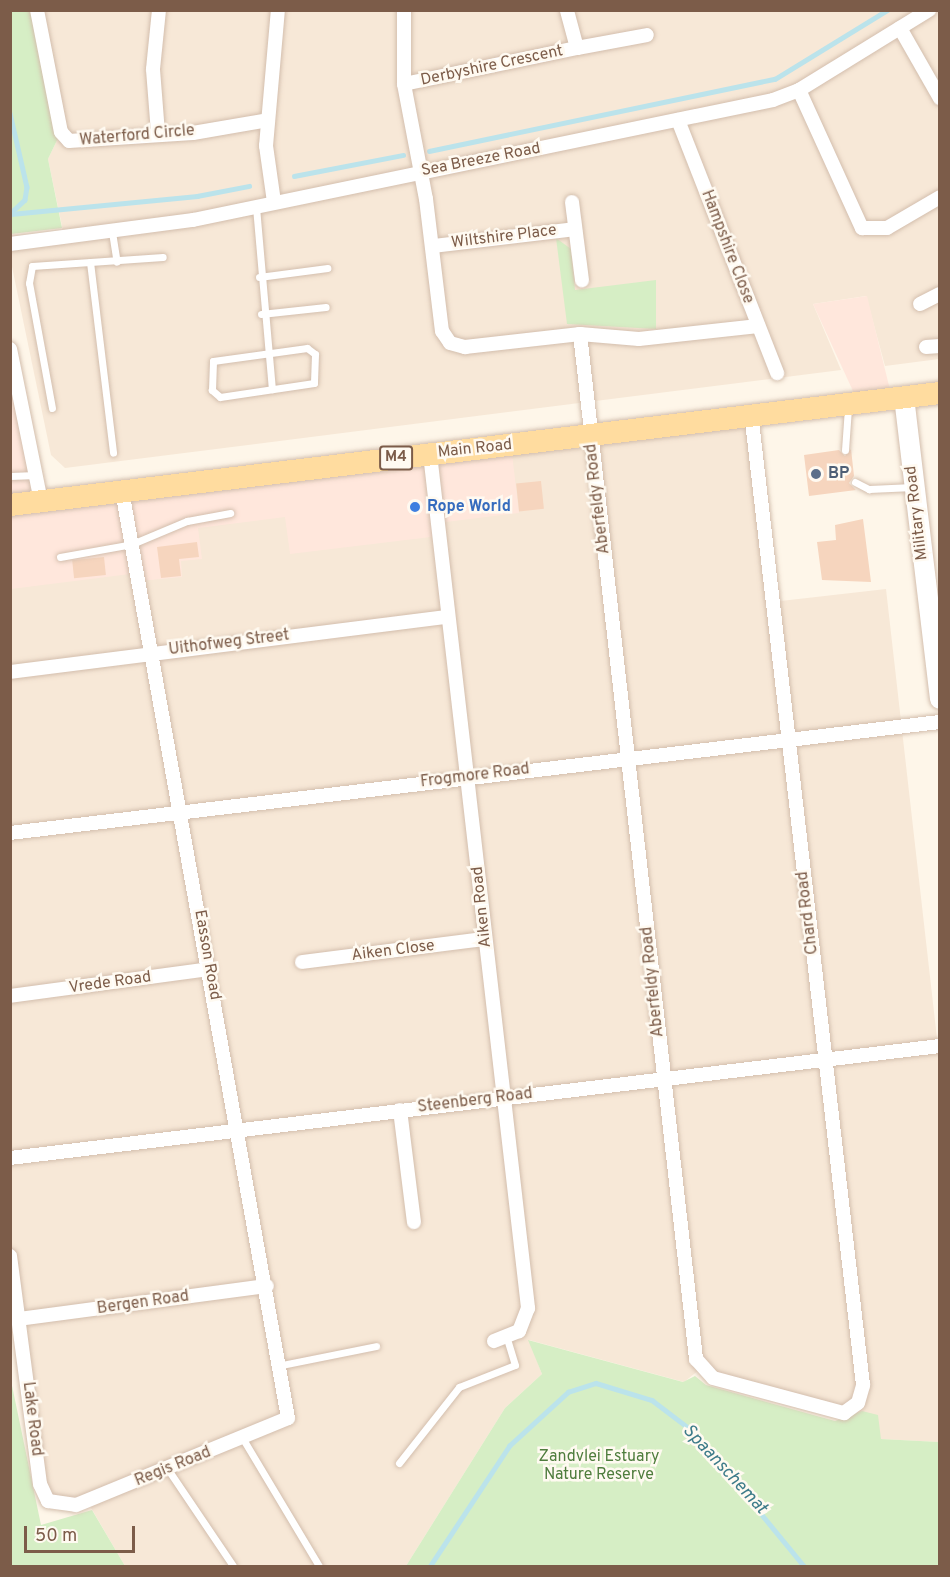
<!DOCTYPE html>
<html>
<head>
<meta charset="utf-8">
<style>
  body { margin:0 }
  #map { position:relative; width:950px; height:1577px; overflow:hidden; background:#fef6e9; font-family:Overpass,sans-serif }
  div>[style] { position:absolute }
  .residential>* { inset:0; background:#f7e8d7 }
  .commercial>* { inset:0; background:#ffe7dc }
  .green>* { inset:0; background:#d6eec5 }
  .stream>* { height:4.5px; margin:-2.25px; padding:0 2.25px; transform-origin:2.25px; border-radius:2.25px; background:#bbe3eb }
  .building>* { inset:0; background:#f6d5be; transform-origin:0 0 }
  .roads { filter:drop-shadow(0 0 2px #d3bead) drop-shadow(0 0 2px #d3bead) }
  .lane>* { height:7px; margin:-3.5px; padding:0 3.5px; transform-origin:3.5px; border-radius:3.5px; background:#fff }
  .street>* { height:14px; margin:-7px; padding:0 7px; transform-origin:7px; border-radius:7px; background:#fff }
  .secondary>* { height:20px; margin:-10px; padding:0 10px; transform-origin:10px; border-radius:10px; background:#fff }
  .primary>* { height:22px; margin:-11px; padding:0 11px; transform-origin:11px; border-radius:11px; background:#ffdc9f }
  .dots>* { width:16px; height:16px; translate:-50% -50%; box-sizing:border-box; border:3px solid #fffaf1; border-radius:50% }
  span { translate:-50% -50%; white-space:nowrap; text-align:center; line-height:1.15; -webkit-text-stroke:5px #fffaf1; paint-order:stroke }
  .shield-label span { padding:2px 4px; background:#fffaf1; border:2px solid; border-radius:4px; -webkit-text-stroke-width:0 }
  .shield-label { font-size:15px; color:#7c5c49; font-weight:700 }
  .street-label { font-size:16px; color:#7c5c49 }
  .service-label { font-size:16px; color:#4e5e75; font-weight:700 }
  .left { translate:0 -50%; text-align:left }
  .shop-label { font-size:16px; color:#366cbe; font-weight:700 }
  .park-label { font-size:16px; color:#4f7d3d }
  .water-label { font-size:18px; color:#3e7c8a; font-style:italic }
  .frame { position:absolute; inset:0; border:12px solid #7c5c49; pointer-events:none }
  .scale { position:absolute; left:24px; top:1526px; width:111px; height:27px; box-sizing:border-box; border:3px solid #7c5c49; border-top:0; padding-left:8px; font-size:18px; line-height:21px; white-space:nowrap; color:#7c5c49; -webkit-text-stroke:4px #fffaf1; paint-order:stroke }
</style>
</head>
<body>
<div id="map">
  <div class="residential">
    <div style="clip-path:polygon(37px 11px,939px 11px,939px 359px,885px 366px,866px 296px,813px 304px,841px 370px,65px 468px,51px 455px,11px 262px,10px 244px,64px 236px,48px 159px,61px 132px)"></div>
    <div style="clip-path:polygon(751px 413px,772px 602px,886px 589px,939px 1056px,939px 1442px,881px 1439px,852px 1409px,699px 1370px,684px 1382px,529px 1340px,542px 1374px,505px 1408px,406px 1566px,125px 1566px,87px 1501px,48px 1501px,10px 1256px,10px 505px)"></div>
  </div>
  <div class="commercial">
    <div style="clip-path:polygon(867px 296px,892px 398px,858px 402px,813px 304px)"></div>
    <div style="clip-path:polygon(10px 349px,41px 501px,511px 445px,519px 513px,438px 523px,439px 536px,290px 554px,285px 517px,198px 528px,202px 559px,181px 561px,182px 577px,140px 581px,138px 573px,11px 589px)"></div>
  </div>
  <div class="green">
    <div style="clip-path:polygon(10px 11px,37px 11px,61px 132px,48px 159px,62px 228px,11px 234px)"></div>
    <div style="clip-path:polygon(556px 238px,571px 249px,575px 290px,656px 280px,656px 329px,567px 324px)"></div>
    <div style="clip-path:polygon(528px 1340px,683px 1382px,695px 1376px,706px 1385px,835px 1421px,862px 1411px,878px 1415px,881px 1439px,939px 1442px,939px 1566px,406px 1566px,505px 1408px,542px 1374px)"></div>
    <div style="clip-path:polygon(10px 1376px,41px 1525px,92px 1510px,125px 1566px,11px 1566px)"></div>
  </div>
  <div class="stream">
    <div style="left:10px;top:113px;width:76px;rotate:77.1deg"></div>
    <div style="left:27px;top:187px;width:13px;rotate:99deg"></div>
    <div style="left:25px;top:200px;width:21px;rotate:137deg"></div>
    <div style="left:429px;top:151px;width:353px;rotate:-11.8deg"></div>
    <div style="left:775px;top:79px;width:132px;rotate:-31.6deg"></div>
    <div style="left:294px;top:176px;width:111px;rotate:-10.9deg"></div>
    <div style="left:11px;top:214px;width:187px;rotate:-5.5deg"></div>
    <div style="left:197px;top:196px;width:53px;rotate:-10.9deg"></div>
    <div style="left:430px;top:1566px;width:144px;rotate:-56.6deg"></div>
    <div style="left:509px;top:1446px;width:80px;rotate:-42.5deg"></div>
    <div style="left:568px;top:1392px;width:29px;rotate:-18deg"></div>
    <div style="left:596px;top:1383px;width:59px;rotate:16.9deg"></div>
    <div style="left:652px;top:1400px;width:53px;rotate:37.3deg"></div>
    <div style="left:694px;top:1432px;width:173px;rotate:50.6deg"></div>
  </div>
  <div class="building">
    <div style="clip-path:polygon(851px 449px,854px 476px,849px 483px,856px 490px,809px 496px,804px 455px,839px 450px,845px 456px)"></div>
    <div style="left:541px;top:481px;width:28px;height:25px;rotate:84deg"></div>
    <div style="clip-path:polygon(863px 519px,871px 582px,822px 580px,817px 542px,836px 540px,835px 525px)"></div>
    <div style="clip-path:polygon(197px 542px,199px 557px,179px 559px,181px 576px,161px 578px,157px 547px)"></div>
    <div style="left:104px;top:557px;width:18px;height:32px;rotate:84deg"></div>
  </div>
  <div class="roads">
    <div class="lane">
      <div style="left:256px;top:207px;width:183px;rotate:85deg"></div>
      <div style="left:112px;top:232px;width:30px;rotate:81deg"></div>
      <div style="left:90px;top:262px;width:192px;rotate:83.1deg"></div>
      <div style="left:259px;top:277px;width:69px;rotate:-7.5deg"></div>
      <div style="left:261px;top:314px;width:65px;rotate:-6.1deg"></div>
      <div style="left:307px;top:348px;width:10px;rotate:37deg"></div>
      <div style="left:315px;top:354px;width:29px;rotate:92deg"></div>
      <div style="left:314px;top:383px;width:95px;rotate:171.5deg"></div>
      <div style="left:220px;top:397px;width:11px;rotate:-139deg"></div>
      <div style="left:212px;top:390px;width:29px;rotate:-88deg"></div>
      <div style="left:213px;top:361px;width:95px;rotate:-7.9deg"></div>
      <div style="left:52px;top:408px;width:127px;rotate:-100.4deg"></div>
      <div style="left:29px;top:283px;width:17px;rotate:-80deg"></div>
      <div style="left:32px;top:266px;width:131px;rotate:-3.9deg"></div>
      <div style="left:845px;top:450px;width:42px;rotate:-85.9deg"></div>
      <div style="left:10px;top:476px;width:26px;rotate:-2deg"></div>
      <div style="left:855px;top:482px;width:16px;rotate:27deg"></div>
      <div style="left:869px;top:489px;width:44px;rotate:-2.6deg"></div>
      <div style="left:60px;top:557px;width:73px;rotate:-10.2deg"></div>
      <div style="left:132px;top:544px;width:60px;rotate:-22.7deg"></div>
      <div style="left:187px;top:521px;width:44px;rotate:-10.5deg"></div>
      <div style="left:282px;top:1365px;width:96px;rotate:-11.4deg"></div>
      <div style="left:243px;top:1439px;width:148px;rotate:59.1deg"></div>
      <div style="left:399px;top:1463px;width:97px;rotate:-51.7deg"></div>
      <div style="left:459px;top:1387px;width:60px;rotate:-21.4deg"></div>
      <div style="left:515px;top:1365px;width:30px;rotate:-107deg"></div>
      <div style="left:167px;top:1468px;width:118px;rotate:56deg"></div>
    </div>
    <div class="street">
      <div style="left:37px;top:10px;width:124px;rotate:78.9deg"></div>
      <div style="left:61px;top:132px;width:12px;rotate:48deg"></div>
      <div style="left:69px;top:141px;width:124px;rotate:-3.7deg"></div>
      <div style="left:193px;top:133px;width:76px;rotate:-9.8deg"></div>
      <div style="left:404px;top:10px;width:74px;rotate:90deg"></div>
      <div style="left:404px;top:84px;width:117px;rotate:79.2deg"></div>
      <div style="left:426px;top:199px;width:133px;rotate:83.1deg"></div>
      <div style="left:442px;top:331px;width:14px;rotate:56deg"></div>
      <div style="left:450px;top:343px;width:16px;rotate:15deg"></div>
      <div style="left:465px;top:347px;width:116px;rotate:-6.4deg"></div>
      <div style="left:580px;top:334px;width:59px;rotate:4.8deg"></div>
      <div style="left:639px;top:339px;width:120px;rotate:-6.2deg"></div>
      <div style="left:900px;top:28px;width:81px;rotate:60.3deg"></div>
      <div style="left:577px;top:48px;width:71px;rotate:-10.5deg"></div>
      <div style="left:404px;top:84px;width:177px;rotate:-11.8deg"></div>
      <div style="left:577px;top:48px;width:39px;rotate:-105deg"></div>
      <div style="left:799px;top:90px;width:152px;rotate:65.5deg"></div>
      <div style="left:862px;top:228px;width:25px"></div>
      <div style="left:887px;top:228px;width:61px;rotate:-30.3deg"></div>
      <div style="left:678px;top:120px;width:272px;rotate:68.6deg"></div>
      <div style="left:158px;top:133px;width:64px;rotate:-94.5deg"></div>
      <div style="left:153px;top:69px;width:59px;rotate:-84.2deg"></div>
      <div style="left:274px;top:202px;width:57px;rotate:-98.1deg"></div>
      <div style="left:266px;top:146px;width:137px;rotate:-85deg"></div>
      <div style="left:572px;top:202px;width:79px;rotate:82.7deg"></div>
      <div style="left:10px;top:244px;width:185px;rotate:-7.5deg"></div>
      <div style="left:193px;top:220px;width:592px;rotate:-11.69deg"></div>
      <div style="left:773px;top:100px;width:28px;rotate:-21deg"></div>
      <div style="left:799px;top:90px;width:153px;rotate:-31.6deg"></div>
      <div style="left:433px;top:246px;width:143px;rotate:-6.8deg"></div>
      <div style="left:920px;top:304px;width:22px;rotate:-27deg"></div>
      <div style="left:580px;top:334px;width:1032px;rotate:83.54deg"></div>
      <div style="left:696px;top:1359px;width:25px;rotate:48deg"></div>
      <div style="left:713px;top:1378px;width:136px;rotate:15deg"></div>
      <div style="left:844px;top:1413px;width:17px;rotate:-36deg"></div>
      <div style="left:858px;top:1403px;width:19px;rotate:-74deg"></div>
      <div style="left:863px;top:1385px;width:978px;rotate:-96.57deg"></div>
      <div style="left:926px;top:347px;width:14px;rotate:-4deg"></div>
      <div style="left:10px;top:349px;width:155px;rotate:78.5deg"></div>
      <div style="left:430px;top:454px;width:860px;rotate:83.45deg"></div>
      <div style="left:528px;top:1308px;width:25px;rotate:111deg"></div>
      <div style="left:519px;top:1331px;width:27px;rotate:158deg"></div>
      <div style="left:10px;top:672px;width:441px;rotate:-7.2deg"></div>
      <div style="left:10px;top:833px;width:937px;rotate:-6.81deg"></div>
      <div style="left:302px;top:962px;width:184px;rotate:-7.2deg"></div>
      <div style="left:10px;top:996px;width:201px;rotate:-7.7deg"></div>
      <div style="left:400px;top:1110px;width:113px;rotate:82.9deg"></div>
      <div style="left:10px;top:1158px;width:937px;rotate:-6.87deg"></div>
      <div style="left:10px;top:1256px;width:230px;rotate:82.5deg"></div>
      <div style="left:40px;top:1484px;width:19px;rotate:65deg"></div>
      <div style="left:48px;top:1501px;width:28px;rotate:8deg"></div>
      <div style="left:76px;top:1505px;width:229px;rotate:-22.3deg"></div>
      <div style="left:288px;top:1418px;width:942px;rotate:-100.15deg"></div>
      <div style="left:19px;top:1319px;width:250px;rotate:-7.6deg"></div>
    </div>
    <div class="secondary">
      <div style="left:904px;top:397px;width:304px;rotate:83.2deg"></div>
    </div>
    <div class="primary">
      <div style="left:10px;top:505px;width:937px;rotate:-6.87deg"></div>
    </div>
  </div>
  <div class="dots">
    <div style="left:816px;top:474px;background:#5c6f8a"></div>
    <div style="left:415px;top:507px;background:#3f7fe0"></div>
  </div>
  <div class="shield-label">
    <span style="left:396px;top:458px">M4</span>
  </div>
  <div class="street-label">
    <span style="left:492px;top:66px;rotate:-12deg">Derbyshire Crescent</span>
    <span style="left:137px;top:136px;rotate:-5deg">Waterford Circle</span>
    <span style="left:481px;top:160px;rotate:-11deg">Sea Breeze Road</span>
    <span style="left:504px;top:237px;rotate:-7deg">Wiltshire Place</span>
    <span style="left:727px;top:247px;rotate:69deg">Hampshire Close</span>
    <span style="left:475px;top:449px;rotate:-6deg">Main Road</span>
    <span style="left:598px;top:499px;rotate:-97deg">Aberfeldy Road</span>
    <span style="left:917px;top:513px;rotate:-97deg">Military Road</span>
    <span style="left:229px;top:643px;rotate:-7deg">Uithofweg Street</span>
    <span style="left:475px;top:776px;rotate:-7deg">Frogmore Road</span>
    <span style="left:482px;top:907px;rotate:-96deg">Aiken Road</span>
    <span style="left:808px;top:913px;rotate:-97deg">Chard Road</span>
    <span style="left:393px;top:951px;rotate:-7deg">Aiken Close</span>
    <span style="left:207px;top:955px;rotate:80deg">Easson Road</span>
    <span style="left:653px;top:982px;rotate:-96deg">Aberfeldy Road</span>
    <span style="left:110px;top:983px;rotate:-8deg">Vrede Road</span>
    <span style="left:475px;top:1101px;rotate:-7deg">Steenberg Road</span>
    <span style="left:143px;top:1303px;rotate:-8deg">Bergen Road</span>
    <span style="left:32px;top:1419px;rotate:83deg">Lake Road</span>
    <span style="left:173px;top:1467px;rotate:-22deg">Regis Road</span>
  </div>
  <div class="service-label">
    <span class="left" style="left:828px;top:474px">BP</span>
  </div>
  <div class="shop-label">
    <span class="left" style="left:427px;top:507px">Rope World</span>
  </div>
  <div class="park-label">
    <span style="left:599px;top:1466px">Zandvlei Estuary<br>Nature Reserve</span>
  </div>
  <div class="water-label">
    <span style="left:724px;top:1470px;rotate:47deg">Spaanschemat</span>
  </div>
  <div class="frame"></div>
  <div class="scale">50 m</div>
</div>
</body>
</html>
